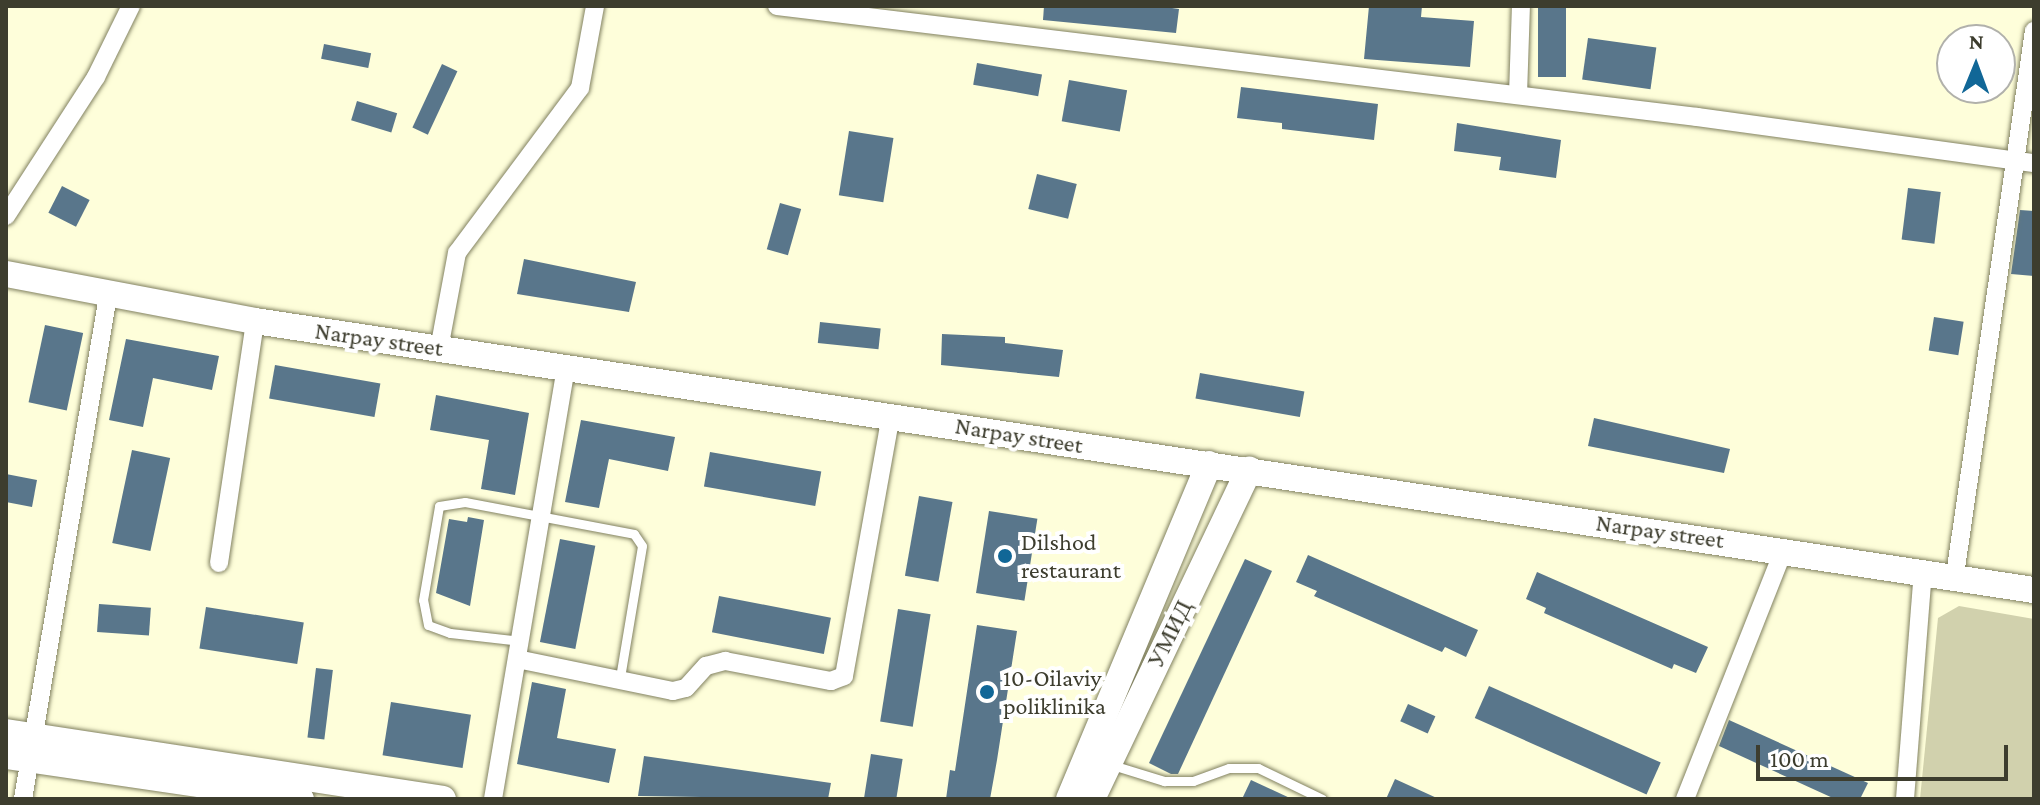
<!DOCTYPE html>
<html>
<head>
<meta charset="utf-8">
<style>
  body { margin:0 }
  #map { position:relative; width:2040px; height:805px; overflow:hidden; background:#fefeda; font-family:"Crimson Pro",serif }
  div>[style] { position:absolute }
  .green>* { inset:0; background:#d1d1ad }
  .building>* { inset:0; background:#59768b; transform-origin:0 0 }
  .roads { filter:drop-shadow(0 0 2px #818160) drop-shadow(0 0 2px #818160) }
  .lane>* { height:9px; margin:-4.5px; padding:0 4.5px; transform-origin:4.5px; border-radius:4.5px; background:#fff }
  .street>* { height:18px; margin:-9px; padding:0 9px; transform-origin:9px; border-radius:9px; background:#fff }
  .secondary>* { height:26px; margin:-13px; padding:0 13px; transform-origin:13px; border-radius:13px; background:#fff }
  .dots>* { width:22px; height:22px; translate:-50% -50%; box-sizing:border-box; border:4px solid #fff; border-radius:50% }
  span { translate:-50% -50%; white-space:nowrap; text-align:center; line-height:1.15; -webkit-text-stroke:8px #fff; paint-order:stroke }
  .street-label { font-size:24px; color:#3d3d2e }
  .poi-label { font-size:24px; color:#3d3d2e }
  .left { translate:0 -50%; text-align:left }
  .frame { position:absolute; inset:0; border:8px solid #3d3d2e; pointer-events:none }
  .north { position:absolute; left:1936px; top:24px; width:80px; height:80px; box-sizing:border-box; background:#fff; border:2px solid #b1b1ab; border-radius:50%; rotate:1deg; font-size:22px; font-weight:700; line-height:32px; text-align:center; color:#3d3d2e }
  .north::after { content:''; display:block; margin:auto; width:28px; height:36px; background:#116797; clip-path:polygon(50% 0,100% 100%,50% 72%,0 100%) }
  .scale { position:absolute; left:1756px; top:745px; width:252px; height:36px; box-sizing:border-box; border:4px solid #3d3d2e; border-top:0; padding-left:10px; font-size:24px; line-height:28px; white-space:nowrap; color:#3d3d2e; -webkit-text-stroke:6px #fff; paint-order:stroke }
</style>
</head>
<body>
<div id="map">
  <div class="green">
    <div style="clip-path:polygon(1959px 606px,2034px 619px,2034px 799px,1920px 799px,1938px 618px)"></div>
  </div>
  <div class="building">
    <div style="clip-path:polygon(1044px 6px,1158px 6px,1179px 9px,1176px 33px,1043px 20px)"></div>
    <div style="clip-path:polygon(1369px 6px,1422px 6px,1421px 17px,1474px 21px,1470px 67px,1364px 59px)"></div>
    <div style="left:1538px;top:6px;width:28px;height:71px"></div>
    <div style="left:1588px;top:38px;width:69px;height:42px;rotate:8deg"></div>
    <div style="left:324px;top:44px;width:48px;height:15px;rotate:11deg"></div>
    <div style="left:977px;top:63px;width:66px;height:22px;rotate:10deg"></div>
    <div style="left:442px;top:64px;width:17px;height:70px;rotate:25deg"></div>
    <div style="left:1069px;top:80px;width:59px;height:42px;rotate:10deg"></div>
    <div style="clip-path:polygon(1241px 87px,1378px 104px,1374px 140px,1282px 129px,1282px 123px,1237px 118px)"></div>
    <div style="left:357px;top:101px;width:42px;height:20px;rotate:17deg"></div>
    <div style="clip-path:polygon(1457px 123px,1561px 140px,1556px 178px,1499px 170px,1501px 157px,1454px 151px)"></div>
    <div style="left:849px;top:131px;width:45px;height:65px;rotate:9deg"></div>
    <div style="left:1037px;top:174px;width:41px;height:36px;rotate:14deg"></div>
    <div style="left:62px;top:186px;width:31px;height:30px;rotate:27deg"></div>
    <div style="left:1908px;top:188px;width:33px;height:52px;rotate:7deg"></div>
    <div style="left:780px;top:203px;width:22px;height:48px;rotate:16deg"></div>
    <div style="clip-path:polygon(2020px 210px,2034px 211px,2034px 276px,2011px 274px)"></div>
    <div style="clip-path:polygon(524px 259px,636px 282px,629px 312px,517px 294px)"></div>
    <div style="left:1934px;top:317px;width:30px;height:34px;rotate:9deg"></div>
    <div style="left:820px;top:322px;width:61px;height:21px;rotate:6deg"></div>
    <div style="left:45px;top:325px;width:39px;height:79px;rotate:12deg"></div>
    <div style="clip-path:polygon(942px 334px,1005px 337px,1005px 343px,1063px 350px,1059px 377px,941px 365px)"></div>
    <div style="clip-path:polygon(126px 339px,219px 356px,212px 390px,153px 378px,143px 427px,109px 420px)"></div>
    <div style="left:275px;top:365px;width:107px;height:34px;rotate:10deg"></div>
    <div style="left:1200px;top:373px;width:106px;height:26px;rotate:10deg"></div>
    <div style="clip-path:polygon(436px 395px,529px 413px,515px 495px,481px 489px,489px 440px,430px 430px)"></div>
    <div style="clip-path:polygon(1594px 418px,1730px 449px,1724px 473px,1588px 446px)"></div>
    <div style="clip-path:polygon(581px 420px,675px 437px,668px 471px,609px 459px,599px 508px,565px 502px)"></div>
    <div style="left:132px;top:450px;width:39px;height:95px;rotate:12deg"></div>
    <div style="left:710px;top:452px;width:113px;height:35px;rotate:10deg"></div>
    <div style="clip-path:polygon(6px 474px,37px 480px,32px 507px,6px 502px)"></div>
    <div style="left:919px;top:496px;width:34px;height:81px;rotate:10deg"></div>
    <div style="left:989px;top:511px;width:49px;height:83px;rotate:9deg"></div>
    <div style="clip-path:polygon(468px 517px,484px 520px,470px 606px,436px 593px,449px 519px,467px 522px)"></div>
    <div style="left:560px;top:539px;width:36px;height:105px;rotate:11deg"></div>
    <div style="clip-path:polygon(1308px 555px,1478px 630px,1466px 657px,1445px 647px,1442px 652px,1314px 596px,1317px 591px,1296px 582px)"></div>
    <div style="clip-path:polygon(1245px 559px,1272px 571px,1178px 774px,1171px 774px,1149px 763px)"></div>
    <div style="clip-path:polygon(1537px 572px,1708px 647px,1696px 673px,1674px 664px,1672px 669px,1544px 613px,1546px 608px,1526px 599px)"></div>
    <div style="left:719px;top:596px;width:114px;height:37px;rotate:11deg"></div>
    <div style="left:99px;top:604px;width:52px;height:28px;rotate:4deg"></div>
    <div style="left:206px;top:607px;width:99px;height:42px;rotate:9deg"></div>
    <div style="left:898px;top:609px;width:33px;height:114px;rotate:9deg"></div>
    <div style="clip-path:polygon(977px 625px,1017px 631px,997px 760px,990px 799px,946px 799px,950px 770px,955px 771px)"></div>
    <div style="left:316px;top:668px;width:17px;height:70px;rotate:7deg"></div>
    <div style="clip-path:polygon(532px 682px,566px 689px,557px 738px,616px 749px,609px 783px,517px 764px)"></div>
    <div style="left:1489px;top:686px;width:188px;height:35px;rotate:24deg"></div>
    <div style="left:391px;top:702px;width:81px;height:54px;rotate:9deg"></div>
    <div style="left:1408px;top:704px;width:30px;height:19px;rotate:24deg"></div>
    <div style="clip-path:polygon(1729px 720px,1868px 783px,1860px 799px,1835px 799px,1719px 746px)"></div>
    <div style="left:871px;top:754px;width:32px;height:46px;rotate:9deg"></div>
    <div style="clip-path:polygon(644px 756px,831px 783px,828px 799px,638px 796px)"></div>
    <div style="clip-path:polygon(1395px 779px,1439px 799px,1386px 799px)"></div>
    <div style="clip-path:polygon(1251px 780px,1292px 799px,1242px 799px)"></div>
  </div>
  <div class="roads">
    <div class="lane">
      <div style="left:521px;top:641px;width:71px;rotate:-173.6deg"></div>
      <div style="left:450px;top:633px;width:23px;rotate:-160deg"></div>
      <div style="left:428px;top:625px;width:25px;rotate:-101deg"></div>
      <div style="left:423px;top:600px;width:95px;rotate:-80.3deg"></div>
      <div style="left:439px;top:506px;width:26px;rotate:-9deg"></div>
      <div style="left:465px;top:502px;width:172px;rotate:10.7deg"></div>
      <div style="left:634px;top:534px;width:14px;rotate:56deg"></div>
      <div style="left:642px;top:546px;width:134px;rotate:99.5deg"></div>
      <div style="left:1109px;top:764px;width:58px;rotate:17.2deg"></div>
      <div style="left:1164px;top:781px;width:29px"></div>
      <div style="left:1193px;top:781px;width:38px;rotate:-20deg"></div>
      <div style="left:1229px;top:768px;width:29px"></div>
      <div style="left:1258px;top:768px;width:71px;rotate:25.8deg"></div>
    </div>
    <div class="street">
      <div style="left:777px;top:6px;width:927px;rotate:6.88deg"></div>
      <div style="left:1697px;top:117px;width:340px;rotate:7.8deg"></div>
      <div style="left:1518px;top:95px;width:89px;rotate:-88.1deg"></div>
      <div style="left:6px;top:216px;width:166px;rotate:-57.1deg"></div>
      <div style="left:96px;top:77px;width:79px;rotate:-63.8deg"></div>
      <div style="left:439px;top:349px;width:98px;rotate:-79.4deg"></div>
      <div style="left:457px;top:253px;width:206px;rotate:-53.3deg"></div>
      <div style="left:580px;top:88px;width:83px;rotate:-79.6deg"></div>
      <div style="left:219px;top:563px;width:245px;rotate:-81.5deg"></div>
      <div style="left:1955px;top:575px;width:550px;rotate:-81.74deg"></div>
      <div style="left:517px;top:659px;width:159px;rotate:11.6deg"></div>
      <div style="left:673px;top:691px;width:13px;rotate:-13deg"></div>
      <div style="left:686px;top:688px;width:30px;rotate:-48deg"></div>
      <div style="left:706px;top:666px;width:20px;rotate:-15deg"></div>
      <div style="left:725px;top:661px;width:108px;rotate:10.7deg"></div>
      <div style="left:831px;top:681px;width:14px;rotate:-21deg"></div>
      <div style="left:844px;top:676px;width:264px;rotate:-79.8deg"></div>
      <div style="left:23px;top:799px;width:510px;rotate:-80.41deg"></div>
      <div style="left:493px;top:799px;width:438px;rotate:-80.4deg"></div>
      <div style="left:1685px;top:799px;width:269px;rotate:-68.4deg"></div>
      <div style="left:1905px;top:799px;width:229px;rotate:-85.5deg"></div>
    </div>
    <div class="secondary">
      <div style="left:6px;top:274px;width:253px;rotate:10.7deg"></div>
      <div style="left:255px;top:321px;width:1799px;rotate:8.6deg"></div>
      <div style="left:6px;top:732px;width:442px;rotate:8.7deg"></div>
      <div style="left:6px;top:756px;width:298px;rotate:8.3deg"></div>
      <div style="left:1069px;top:799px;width:363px;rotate:-67.3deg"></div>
      <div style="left:1092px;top:799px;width:365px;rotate:-64.5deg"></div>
    </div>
  </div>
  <div class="dots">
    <div style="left:1005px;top:556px;background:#116797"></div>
    <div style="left:987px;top:692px;background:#116797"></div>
  </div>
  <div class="street-label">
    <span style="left:379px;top:339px;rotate:8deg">Narpay street</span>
    <span style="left:1019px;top:435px;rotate:9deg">Narpay street</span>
    <span style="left:1660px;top:531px;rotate:8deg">Narpay street</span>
    <span style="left:1169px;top:634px;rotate:-64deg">УМИД</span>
  </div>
  <div class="poi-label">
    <span class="left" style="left:1021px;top:556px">Dilshod<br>restaurant</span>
    <span class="left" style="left:1003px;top:692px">10-Oilaviy<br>poliklinika</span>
  </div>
  <div class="frame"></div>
  <div class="north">N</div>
  <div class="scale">100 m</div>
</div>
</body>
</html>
